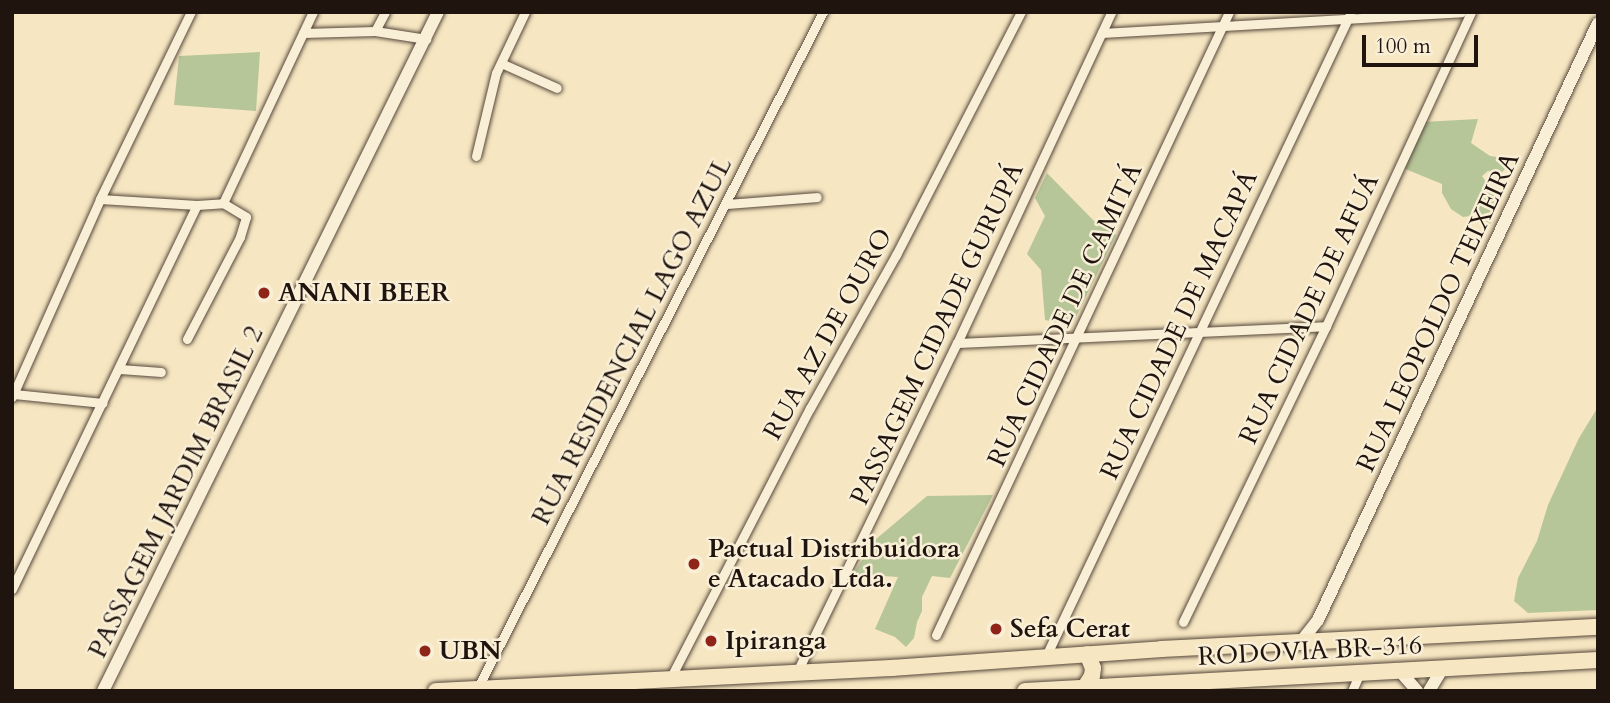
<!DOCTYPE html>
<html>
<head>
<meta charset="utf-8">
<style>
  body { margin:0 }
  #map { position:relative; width:1610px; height:703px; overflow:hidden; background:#f6e6c1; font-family:Cardo,serif }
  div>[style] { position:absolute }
  .green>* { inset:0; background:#b6c698 }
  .roads { filter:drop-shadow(0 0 2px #56483c) drop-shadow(0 0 2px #56483c) }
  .street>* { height:9px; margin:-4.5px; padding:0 4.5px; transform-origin:4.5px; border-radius:4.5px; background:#f9efd7 }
  .secondary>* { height:12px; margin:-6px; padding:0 6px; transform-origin:6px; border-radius:6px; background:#f9efd7 }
  .highway>* { height:16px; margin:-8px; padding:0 8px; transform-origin:8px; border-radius:8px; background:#f6e6c1 }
  .dots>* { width:19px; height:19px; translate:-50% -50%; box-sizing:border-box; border:4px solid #f9efd7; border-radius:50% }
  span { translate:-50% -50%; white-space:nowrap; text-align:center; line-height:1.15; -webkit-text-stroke:5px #f9efd7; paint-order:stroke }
  .poi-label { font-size:26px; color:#20140f; font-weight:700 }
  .left { translate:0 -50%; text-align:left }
  .street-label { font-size:26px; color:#20140f }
  .frame { position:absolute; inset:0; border:14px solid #20140f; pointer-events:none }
  .scale { position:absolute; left:1362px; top:35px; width:116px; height:32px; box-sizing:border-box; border:4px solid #20140f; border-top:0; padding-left:9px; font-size:21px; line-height:24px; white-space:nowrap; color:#20140f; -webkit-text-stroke:5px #f9efd7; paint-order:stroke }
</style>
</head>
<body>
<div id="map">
  <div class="green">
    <div style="clip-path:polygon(260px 52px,256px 111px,174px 105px,179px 56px)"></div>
    <div style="clip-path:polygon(1478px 119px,1471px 143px,1490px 156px,1503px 158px,1509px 165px,1500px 174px,1488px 171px,1482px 176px,1490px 188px,1504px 194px,1490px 224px,1477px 215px,1463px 217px,1451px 209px,1442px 193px,1442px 184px,1403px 168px,1423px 122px)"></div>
    <div style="clip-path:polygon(1047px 173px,1095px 222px,1116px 235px,1074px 321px,1060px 323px,1045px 320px,1041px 270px,1027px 254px,1045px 216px,1035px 198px)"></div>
    <div style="clip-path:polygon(1598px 407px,1598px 610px,1528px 613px,1514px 601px,1518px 578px,1537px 541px,1548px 505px,1579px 438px)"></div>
    <div style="clip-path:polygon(993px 495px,950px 578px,932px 576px,922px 597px,922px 611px,917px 622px,914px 638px,906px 647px,895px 637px,875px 629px,898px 577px,853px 574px,875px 540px,927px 496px)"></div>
  </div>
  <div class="roads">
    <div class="street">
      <div style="left:375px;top:31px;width:21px;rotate:-62deg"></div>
      <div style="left:303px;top:33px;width:72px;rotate:-1.6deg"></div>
      <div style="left:375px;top:31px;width:52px;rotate:8.9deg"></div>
      <div style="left:1102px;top:33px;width:360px;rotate:-3.3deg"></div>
      <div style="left:501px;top:63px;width:61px;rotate:24.1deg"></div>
      <div style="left:476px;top:156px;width:85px;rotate:-76.5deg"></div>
      <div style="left:496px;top:73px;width:68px;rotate:-64.6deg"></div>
      <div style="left:100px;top:199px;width:97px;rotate:3.5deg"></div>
      <div style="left:197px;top:205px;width:26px;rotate:-4deg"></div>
      <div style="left:223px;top:203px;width:27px;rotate:31deg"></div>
      <div style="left:246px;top:217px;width:21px;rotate:107deg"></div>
      <div style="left:240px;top:237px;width:115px;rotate:117.5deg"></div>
      <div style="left:223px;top:203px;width:211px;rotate:-64.8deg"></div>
      <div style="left:728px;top:204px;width:89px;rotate:-4.5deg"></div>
      <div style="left:957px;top:343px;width:369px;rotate:-2.6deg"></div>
      <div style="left:120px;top:369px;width:41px;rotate:4.2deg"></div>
      <div style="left:14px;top:394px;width:89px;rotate:5.8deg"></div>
      <div style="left:12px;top:397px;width:217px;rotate:-66deg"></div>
      <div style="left:100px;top:199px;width:208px;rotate:-64.1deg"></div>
      <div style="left:12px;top:589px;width:426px;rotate:-64.3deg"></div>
      <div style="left:1183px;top:622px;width:329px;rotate:-64.2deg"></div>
      <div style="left:1326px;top:326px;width:346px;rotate:-65.2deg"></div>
      <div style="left:936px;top:635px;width:688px;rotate:-64.81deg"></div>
      <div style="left:1046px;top:656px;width:713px;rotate:-64.66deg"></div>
      <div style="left:797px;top:672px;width:366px;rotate:-64.1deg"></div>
      <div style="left:957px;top:343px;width:365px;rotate:-65deg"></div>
      <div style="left:671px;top:677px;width:303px;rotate:-62.7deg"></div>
      <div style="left:810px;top:408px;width:176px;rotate:-60.7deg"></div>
      <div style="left:896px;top:255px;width:273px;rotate:-62.8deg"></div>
      <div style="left:477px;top:689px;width:760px;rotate:-62.93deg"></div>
      <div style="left:1352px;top:691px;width:21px;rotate:-67deg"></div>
    </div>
    <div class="secondary">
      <div style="left:1300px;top:643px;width:29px;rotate:-52deg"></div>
      <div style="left:1318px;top:620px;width:659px;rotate:-64.87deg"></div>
      <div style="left:1399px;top:670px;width:28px;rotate:49deg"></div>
      <div style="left:103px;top:691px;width:757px;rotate:-63.74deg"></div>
      <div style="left:1429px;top:691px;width:27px;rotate:-59deg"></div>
    </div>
    <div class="highway">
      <div style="left:1085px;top:687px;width:13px;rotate:-58deg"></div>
      <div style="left:1092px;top:676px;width:8px;rotate:-83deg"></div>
      <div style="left:1093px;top:668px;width:15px;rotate:-113deg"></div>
      <div style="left:436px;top:691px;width:457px;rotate:-2.9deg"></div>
      <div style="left:892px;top:668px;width:270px;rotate:-4deg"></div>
      <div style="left:1161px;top:649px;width:438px;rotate:-2.9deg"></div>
      <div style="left:1025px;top:691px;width:574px;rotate:-3.1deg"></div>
    </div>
  </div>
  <div class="dots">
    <div style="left:264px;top:293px;background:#8f2418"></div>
    <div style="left:694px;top:564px;background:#8f2418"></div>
    <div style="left:996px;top:629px;background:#8f2418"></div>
    <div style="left:711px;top:641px;background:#8f2418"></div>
    <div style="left:425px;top:651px;background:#8f2418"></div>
  </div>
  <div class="poi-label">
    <span class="left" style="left:278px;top:293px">ANANI BEER</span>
    <span class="left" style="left:708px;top:564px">Pactual Distribuidora<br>e Atacado Ltda.</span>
    <span class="left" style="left:1010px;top:629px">Sefa Cerat</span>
    <span class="left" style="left:725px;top:641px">Ipiranga</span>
    <span class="left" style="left:439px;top:651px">UBN</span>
  </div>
  <div class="street-label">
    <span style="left:1309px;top:309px;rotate:-65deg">RUA CIDADE DE AFUÁ</span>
    <span style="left:1438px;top:312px;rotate:-65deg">RUA LEOPOLDO TEIXEIRA</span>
    <span style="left:1065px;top:315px;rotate:-65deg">RUA CIDADE DE CAMITÁ</span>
    <span style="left:1179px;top:325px;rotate:-65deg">RUA CIDADE DE MACAPÁ</span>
    <span style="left:828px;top:334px;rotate:-61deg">RUA AZ DE OURO</span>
    <span style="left:937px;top:334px;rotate:-65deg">PASSAGEM CIDADE GURUPÁ</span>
    <span style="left:632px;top:341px;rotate:-63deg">RUA RESIDENCIAL LAGO AZUL</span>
    <span style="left:176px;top:492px;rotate:-64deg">PASSAGEM JARDIM BRASIL 2</span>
    <span style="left:1310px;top:651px;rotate:-3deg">RODOVIA BR-316</span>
  </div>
  <div class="frame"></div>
  <div class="scale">100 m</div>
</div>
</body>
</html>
